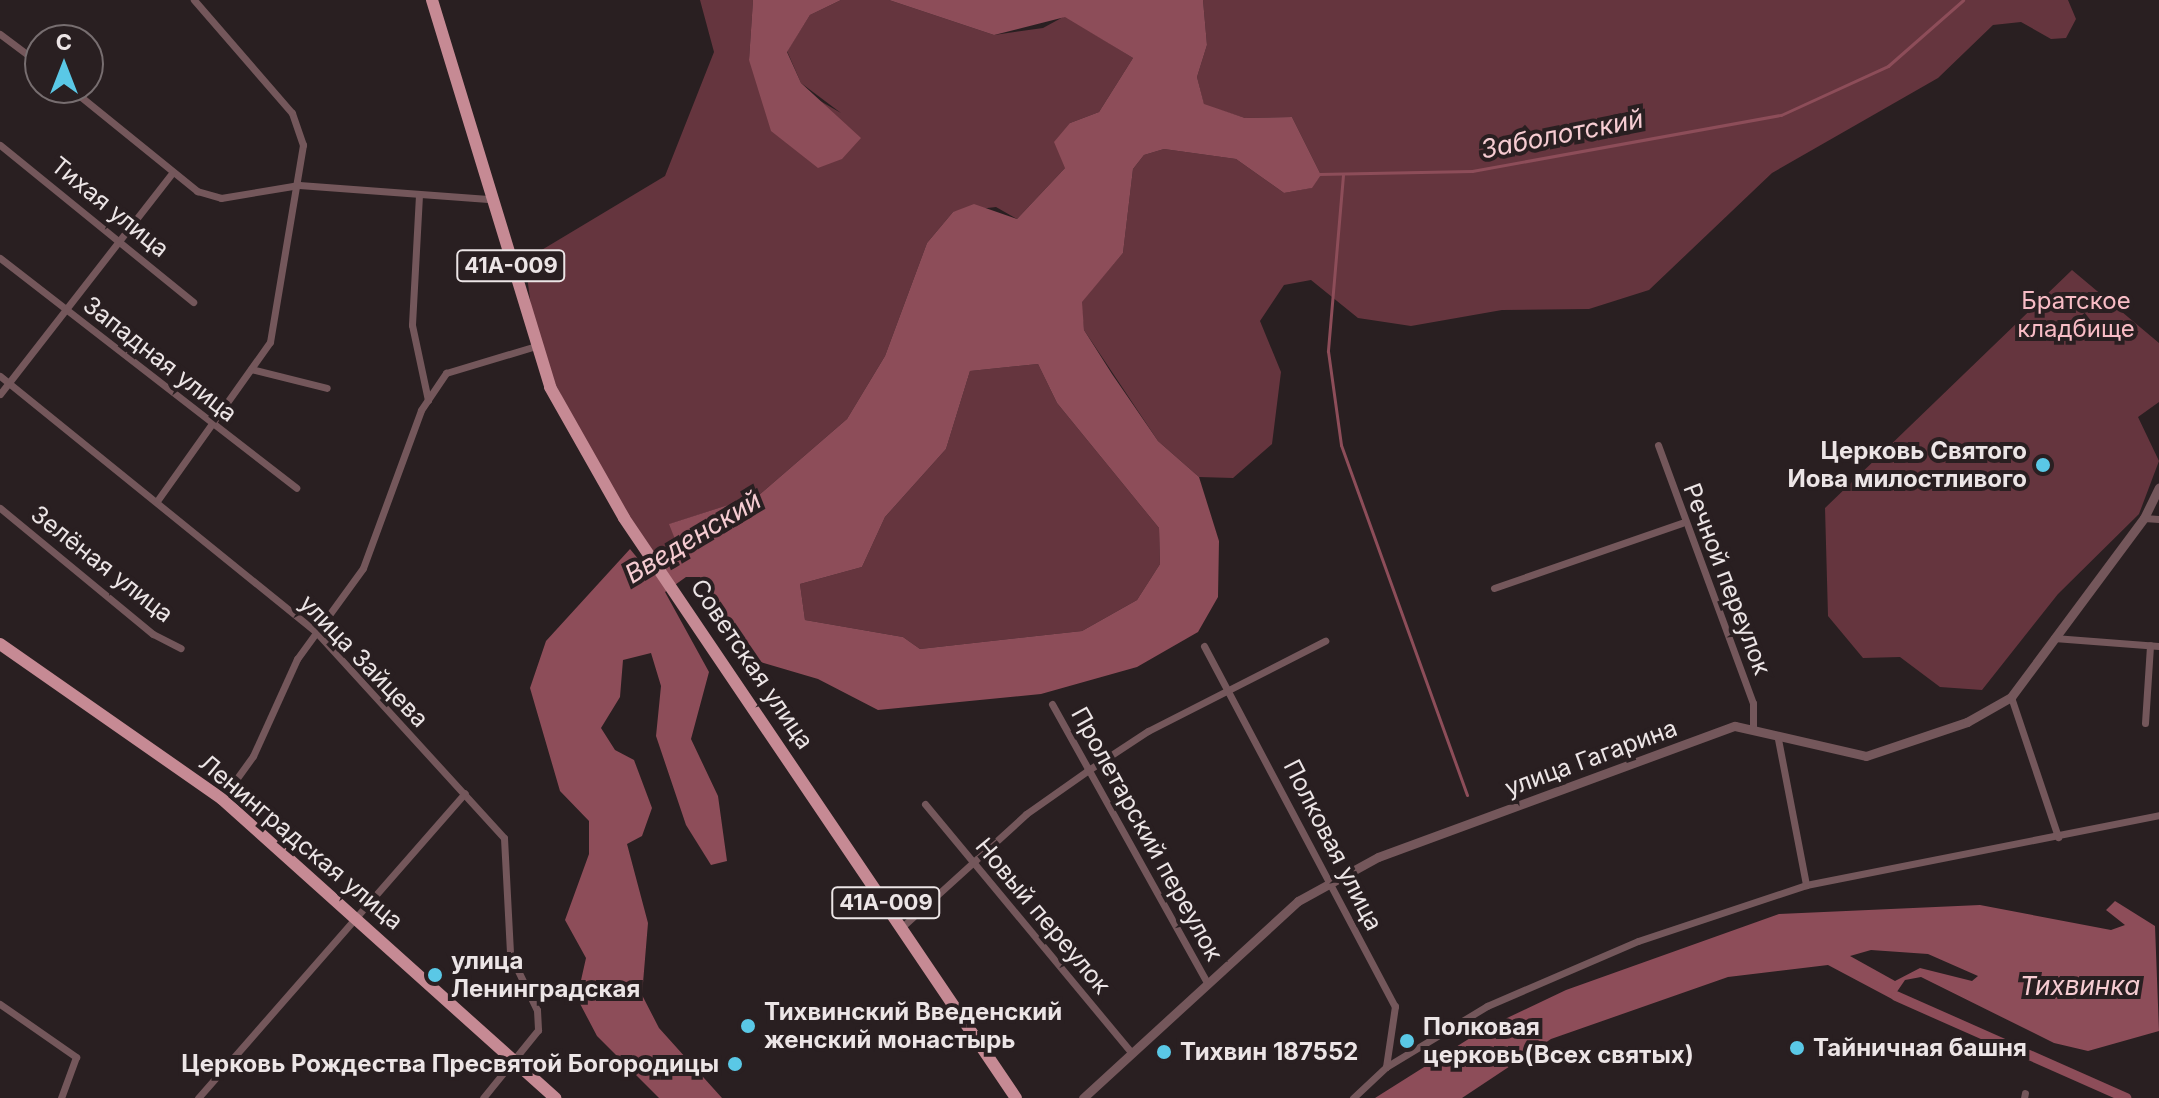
<!DOCTYPE html>
<html>
<head>
<meta charset="utf-8">
<style>
  body { margin:0 }
  #map { position:relative; width:2159px; height:1098px; overflow:hidden; background:#291f21; font-family:Inter,sans-serif }
  div>[style] { position:absolute }
  .green>* { inset:0; background:#65353e }
  .water>* { inset:0; background:#8d4d59 }
  .stream>* { height:3px; margin:-1.5px; padding:0 1.5px; transform-origin:1.5px; border-radius:1.5px; background:#8d4d59 }
  .canal>* { height:10px; margin:-5px; padding:0 5px; transform-origin:5px; border-radius:5px; background:#8d4d59 }
  .minor>* { height:7px; margin:-3.5px; padding:0 3.5px; transform-origin:3.5px; border-radius:3.5px; background:#74575b }
  .tertiary>* { height:9px; margin:-4.5px; padding:0 4.5px; transform-origin:4.5px; border-radius:4.5px; background:#74575b }
  .primary>* { height:12px; margin:-6px; padding:0 6px; transform-origin:6px; border-radius:6px; background:#c68a94 }
  .dots>* { width:22px; height:22px; translate:-50% -50%; box-sizing:border-box; border:4px solid #291f21; border-radius:50% }
  span { translate:-50% -50%; white-space:nowrap; text-align:center; line-height:1.15; -webkit-text-stroke:8px #291f21; paint-order:stroke }
  .shield-label span { padding:2px 6px; background:#291f21; border:2px solid; border-radius:6px; -webkit-text-stroke-width:0 }
  .shield-label { font-size:22px; color:#ece5e6; font-weight:700 }
  .street-label { font-size:24px; color:#ece5e6 }
  .park-label { font-size:24px; color:#f8bcc5 }
  .poi-label { font-size:24px; color:#ece5e6; font-weight:700 }
  .right { translate:-100% -50%; text-align:right }
  .left { translate:0 -50%; text-align:left }
  .water-label { font-size:26px; color:#f6ccd2; font-style:italic }
  .north { position:absolute; left:24px; top:24px; width:80px; height:80px; box-sizing:border-box; background:#291f21; border:2px solid #776e70; border-radius:50%; rotate:0deg; font-size:22px; font-weight:700; line-height:32px; text-align:center; color:#ece5e6 }
  .north::after { content:''; display:block; margin:auto; width:28px; height:36px; background:#5ac8e6; clip-path:polygon(50% 0,100% 100%,50% 72%,0 100%) }
</style>
</head>
<body>
<div id="map">
  <div class="green">
    <div style="clip-path:polygon(700px 0,753px 0,749px 60px,841px 113px,801px 83px,787px 51px,810px 15px,841px 0,889px 0,994px 35px,1043px 28px,1065px 16px,1133px 58px,1099px 112px,1070px 123px,1065px 168px,1017px 219px,996px 207px,953px 212px,927px 243px,885px 356px,847px 419px,759px 495px,670px 524px,680px 552px,664px 568px,624px 518px,536px 346px,525px 260px,665px 176px,714px 52px)"></div>
    <div style="clip-path:polygon(1203px 0,2068px 0,2076px 19px,2066px 38px,2051px 39px,2021px 22px,1993px 25px,1938px 78px,1772px 173px,1649px 290px,1589px 309px,1502px 310px,1411px 326px,1358px 318px,1311px 280px,1284px 285px,1260px 321px,1281px 372px,1272px 444px,1233px 478px,1199px 477px,1158px 441px,1084px 330px,1081px 302px,1123px 253px,1133px 169px,1144px 155px,1164px 149px,1236px 159px,1284px 193px,1311px 188px,1321px 175px,1292px 117px,1245px 118px,1204px 105px,1197px 77px,1207px 45px)"></div>
    <div style="clip-path:polygon(2072px 270px,2159px 343px,2159px 402px,2138px 417px,2159px 461px,2139px 514px,2058px 594px,1982px 690px,1940px 687px,1900px 657px,1863px 658px,1828px 616px,1825px 508px)"></div>
    <div style="clip-path:polygon(1038px 364px,1057px 403px,1159px 528px,1160px 564px,1137px 600px,1082px 631px,920px 649px,903px 637px,805px 620px,800px 584px,862px 567px,885px 517px,946px 449px,970px 371px)"></div>
  </div>
  <div class="water">
    <div style="clip-path:polygon(753px 0,841px 0,810px 15px,787px 52px,801px 83px,861px 138px,842px 159px,818px 168px,771px 131px,749px 60px)"></div>
    <div style="clip-path:polygon(evenodd,889px 0,1203px 0,1207px 45px,1197px 77px,1204px 104px,1245px 118px,1292px 117px,1321px 175px,1312px 188px,1284px 193px,1236px 159px,1164px 149px,1144px 155px,1133px 169px,1123px 253px,1082px 302px,1084px 330px,1112px 374px,1158px 441px,1199px 477px,1219px 541px,1218px 597px,1198px 632px,1137px 667px,1041px 694px,878px 710px,818px 679px,740px 656px,700px 577px,686px 577px,665px 592px,709px 672px,691px 739px,718px 796px,727px 861px,711px 865px,686px 825px,656px 736px,661px 686px,651px 653px,623px 660px,620px 697px,601px 728px,615px 750px,634px 760px,652px 808px,642px 836px,627px 844px,648px 923px,642px 995px,659px 1028px,722px 1098px,659px 1098px,597px 1036px,577px 998px,586px 958px,565px 920px,589px 854px,589px 821px,560px 791px,530px 688px,546px 641px,630px 549px,648px 571px,664px 568px,680px 552px,669px 524px,759px 495px,847px 419px,885px 356px,927px 243px,953px 212px,974px 204px,1017px 219px,1065px 168px,1054px 142px,1070px 123px,1099px 112px,1133px 58px,1065px 17px,994px 35px,889px 0,1038px 364px,1057px 403px,1159px 528px,1160px 564px,1137px 600px,1082px 631px,920px 649px,903px 637px,805px 620px,800px 584px,862px 567px,885px 517px,946px 449px,970px 371px,1038px 364px)"></div>
    <div style="clip-path:polygon(evenodd,2115px 901px,2155px 926px,2159px 1031px,2088px 1051px,2054px 1043px,1921px 977px,1905px 980px,1892px 999px,1828px 965px,1728px 977px,1551px 1039px,1462px 1098px,1375px 1098px,1486px 1028px,1566px 990px,1779px 914px,1980px 905px,2111px 930px,2125px 925px,2106px 910px,2115px 901px,1871px 950px,1928px 954px,1978px 976px,1972px 981px,1920px 968px,1895px 981px,1850px 956px,1871px 950px)"></div>
  </div>
  <div class="stream">
    <div style="left:1319px;top:174px;width:153px;rotate:-1.1deg"></div>
    <div style="left:1472px;top:171px;width:314px;rotate:-10.3deg"></div>
    <div style="left:1781px;top:115px;width:118px;rotate:-24.6deg"></div>
    <div style="left:1888px;top:66px;width:100px;rotate:-41.3deg"></div>
    <div style="left:1343px;top:175px;width:177px;rotate:94.9deg"></div>
    <div style="left:1328px;top:351px;width:95px;rotate:82.1deg"></div>
    <div style="left:1341px;top:445px;width:372px;rotate:70.2deg"></div>
  </div>
  <div class="canal">
    <div style="left:1896px;top:996px;width:252px;rotate:23.9deg"></div>
  </div>
  <div class="minor">
    <div style="left:0;top:34px;width:50px;rotate:36.9deg"></div>
    <div style="left:70px;top:88px;width:164px;rotate:39deg"></div>
    <div style="left:197px;top:191px;width:25px;rotate:16deg"></div>
    <div style="left:221px;top:198px;width:79px;rotate:-9.5deg"></div>
    <div style="left:299px;top:185px;width:193px;rotate:4.2deg"></div>
    <div style="left:0;top:145px;width:249px;rotate:39.1deg"></div>
    <div style="left:419px;top:195px;width:130px;rotate:93.1deg"></div>
    <div style="left:412px;top:325px;width:77px;rotate:78deg"></div>
    <div style="left:0;top:258px;width:375px;rotate:37.8deg"></div>
    <div style="left:251px;top:369px;width:78px;rotate:14deg"></div>
    <div style="left:0;top:376px;width:408px;rotate:39deg"></div>
    <div style="left:317px;top:633px;width:277px;rotate:47.6deg"></div>
    <div style="left:504px;top:838px;width:116px;rotate:87deg"></div>
    <div style="left:510px;top:954px;width:62px;rotate:64.3deg"></div>
    <div style="left:537px;top:1010px;width:20px;rotate:87deg"></div>
    <div style="left:538px;top:1030px;width:87px;rotate:129deg"></div>
    <div style="left:0;top:394px;width:280px;rotate:-52.1deg"></div>
    <div style="left:1658px;top:445px;width:275px;rotate:69.8deg"></div>
    <div style="left:1753px;top:703px;width:25px;rotate:90deg"></div>
    <div style="left:157px;top:501px;width:195px;rotate:-54.6deg"></div>
    <div style="left:270px;top:342px;width:200px;rotate:-80.5deg"></div>
    <div style="left:303px;top:145px;width:34px;rotate:-109deg"></div>
    <div style="left:292px;top:113px;width:150px;rotate:-130.9deg"></div>
    <div style="left:0;top:508px;width:198px;rotate:39.5deg"></div>
    <div style="left:153px;top:634px;width:31px;rotate:27deg"></div>
    <div style="left:2144px;top:518px;width:15px;rotate:4deg"></div>
    <div style="left:1494px;top:588px;width:199px;rotate:-19.1deg"></div>
    <div style="left:2054px;top:638px;width:105px;rotate:4.4deg"></div>
    <div style="left:1204px;top:646px;width:408px;rotate:62.1deg"></div>
    <div style="left:1395px;top:1006px;width:62px;rotate:98.4deg"></div>
    <div style="left:2011px;top:697px;width:148px;rotate:71.4deg"></div>
    <div style="left:1052px;top:704px;width:319px;rotate:60.9deg"></div>
    <div style="left:2145px;top:723px;width:78px;rotate:-86.3deg"></div>
    <div style="left:1778px;top:739px;width:149px;rotate:79.1deg"></div>
    <div style="left:222px;top:799px;width:53px;rotate:-54.2deg"></div>
    <div style="left:253px;top:756px;width:107px;rotate:-65.6deg"></div>
    <div style="left:297px;top:659px;width:112px;rotate:-54deg"></div>
    <div style="left:363px;top:568px;width:168px;rotate:-69.8deg"></div>
    <div style="left:421px;top:410px;width:45px;rotate:-56deg"></div>
    <div style="left:446px;top:373px;width:94px;rotate:-16.7deg"></div>
    <div style="left:925px;top:804px;width:324px;rotate:50.3deg"></div>
    <div style="left:902px;top:927px;width:168px;rotate:-42.3deg"></div>
    <div style="left:1026px;top:814px;width:75px;rotate:-35.2deg"></div>
    <div style="left:1087px;top:771px;width:73px;rotate:-33.3deg"></div>
    <div style="left:1148px;top:731px;width:199px;rotate:-27deg"></div>
    <div style="left:0;top:1004px;width:93px;rotate:34.9deg"></div>
    <div style="left:76px;top:1057px;width:44px;rotate:110.1deg"></div>
    <div style="left:198px;top:1098px;width:405px;rotate:-48.8deg"></div>
    <div style="left:1353px;top:1098px;width:45px;rotate:-43.2deg"></div>
    <div style="left:1386px;top:1067px;width:118px;rotate:-31.1deg"></div>
    <div style="left:1487px;top:1006px;width:164px;rotate:-23.3deg"></div>
    <div style="left:1638px;top:941px;width:177px;rotate:-18.4deg"></div>
    <div style="left:1806px;top:885px;width:360px;rotate:-11.2deg"></div>
    <div style="left:2024px;top:1098px;width:5px;rotate:-79deg"></div>
  </div>
  <div class="tertiary">
    <div style="left:1083px;top:1098px;width:292px;rotate:-42.5deg"></div>
    <div style="left:1298px;top:901px;width:91px;rotate:-28.8deg"></div>
    <div style="left:1378px;top:857px;width:380px;rotate:-20.2deg"></div>
    <div style="left:1735px;top:726px;width:134px;rotate:12.9deg"></div>
    <div style="left:1866px;top:756px;width:107px;rotate:-18.6deg"></div>
    <div style="left:1967px;top:722px;width:51px;rotate:-29.6deg"></div>
    <div style="left:2011px;top:697px;width:223px;rotate:-53.4deg"></div>
    <div style="left:2144px;top:518px;width:34px;rotate:-64deg"></div>
  </div>
  <div class="primary">
    <div style="left:432px;top:0;width:405px;rotate:73deg"></div>
    <div style="left:550px;top:387px;width:150px;rotate:60.5deg"></div>
    <div style="left:624px;top:518px;width:700px;rotate:55.95deg"></div>
    <div style="left:0;top:644px;width:271px;rotate:34.9deg"></div>
    <div style="left:222px;top:799px;width:448px;rotate:41.9deg"></div>
  </div>
  <div class="dots">
    <div style="left:2043px;top:465px;background:#5ac8e6"></div>
    <div style="left:435px;top:975px;background:#5ac8e6"></div>
    <div style="left:748px;top:1026px;background:#5ac8e6"></div>
    <div style="left:1407px;top:1041px;background:#5ac8e6"></div>
    <div style="left:1797px;top:1048px;background:#5ac8e6"></div>
    <div style="left:1164px;top:1052px;background:#5ac8e6"></div>
    <div style="left:735px;top:1064px;background:#5ac8e6"></div>
  </div>
  <div class="shield-label">
    <span style="left:511px;top:266px">41А-009</span>
    <span style="left:886px;top:903px">41А-009</span>
  </div>
  <div class="street-label">
    <span style="left:110px;top:207px;rotate:39deg">Тихая улица</span>
    <span style="left:160px;top:359px;rotate:38deg">Западная улица</span>
    <span style="left:102px;top:564px;rotate:38deg">Зелёная улица</span>
    <span style="left:1727px;top:579px;rotate:69deg">Речной переулок</span>
    <span style="left:364px;top:661px;rotate:46deg">улица Зайцева</span>
    <span style="left:752px;top:664px;rotate:56deg">Советская улица</span>
    <span style="left:1591px;top:758px;rotate:-20deg">улица Гагарина</span>
    <span style="left:1147px;top:834px;rotate:61deg">Пролетарский переулок</span>
    <span style="left:301px;top:842px;rotate:40deg">Ленинградская улица</span>
    <span style="left:1333px;top:845px;rotate:63deg">Полковая улица</span>
    <span style="left:1043px;top:916px;rotate:50deg">Новый переулок</span>
  </div>
  <div class="park-label">
    <span style="left:2076px;top:315px">Братское<br>кладбище</span>
  </div>
  <div class="poi-label">
    <span class="right" style="left:2027px;top:465px">Церковь Святого<br>Иова милостливого</span>
    <span class="left" style="left:451px;top:975px">улица<br>Ленинградская</span>
    <span class="left" style="left:764px;top:1026px">Тихвинский Введенский<br>женский монастырь</span>
    <span class="left" style="left:1423px;top:1041px">Полковая<br>церковь(Всех святых)</span>
    <span class="left" style="left:1813px;top:1048px">Тайничная башня</span>
    <span class="left" style="left:1180px;top:1052px">Тихвин 187552</span>
    <span class="right" style="left:719px;top:1064px">Церковь Рождества Пресвятой Богородицы</span>
  </div>
  <div class="water-label">
    <span style="left:1562px;top:134px;rotate:-11deg">Заболотский</span>
    <span style="left:693px;top:537px;rotate:-31deg">Введенский</span>
    <span style="left:2080px;top:986px">Тихвинка</span>
  </div>
  <div class="north">С</div>
</div>
</body>
</html>
